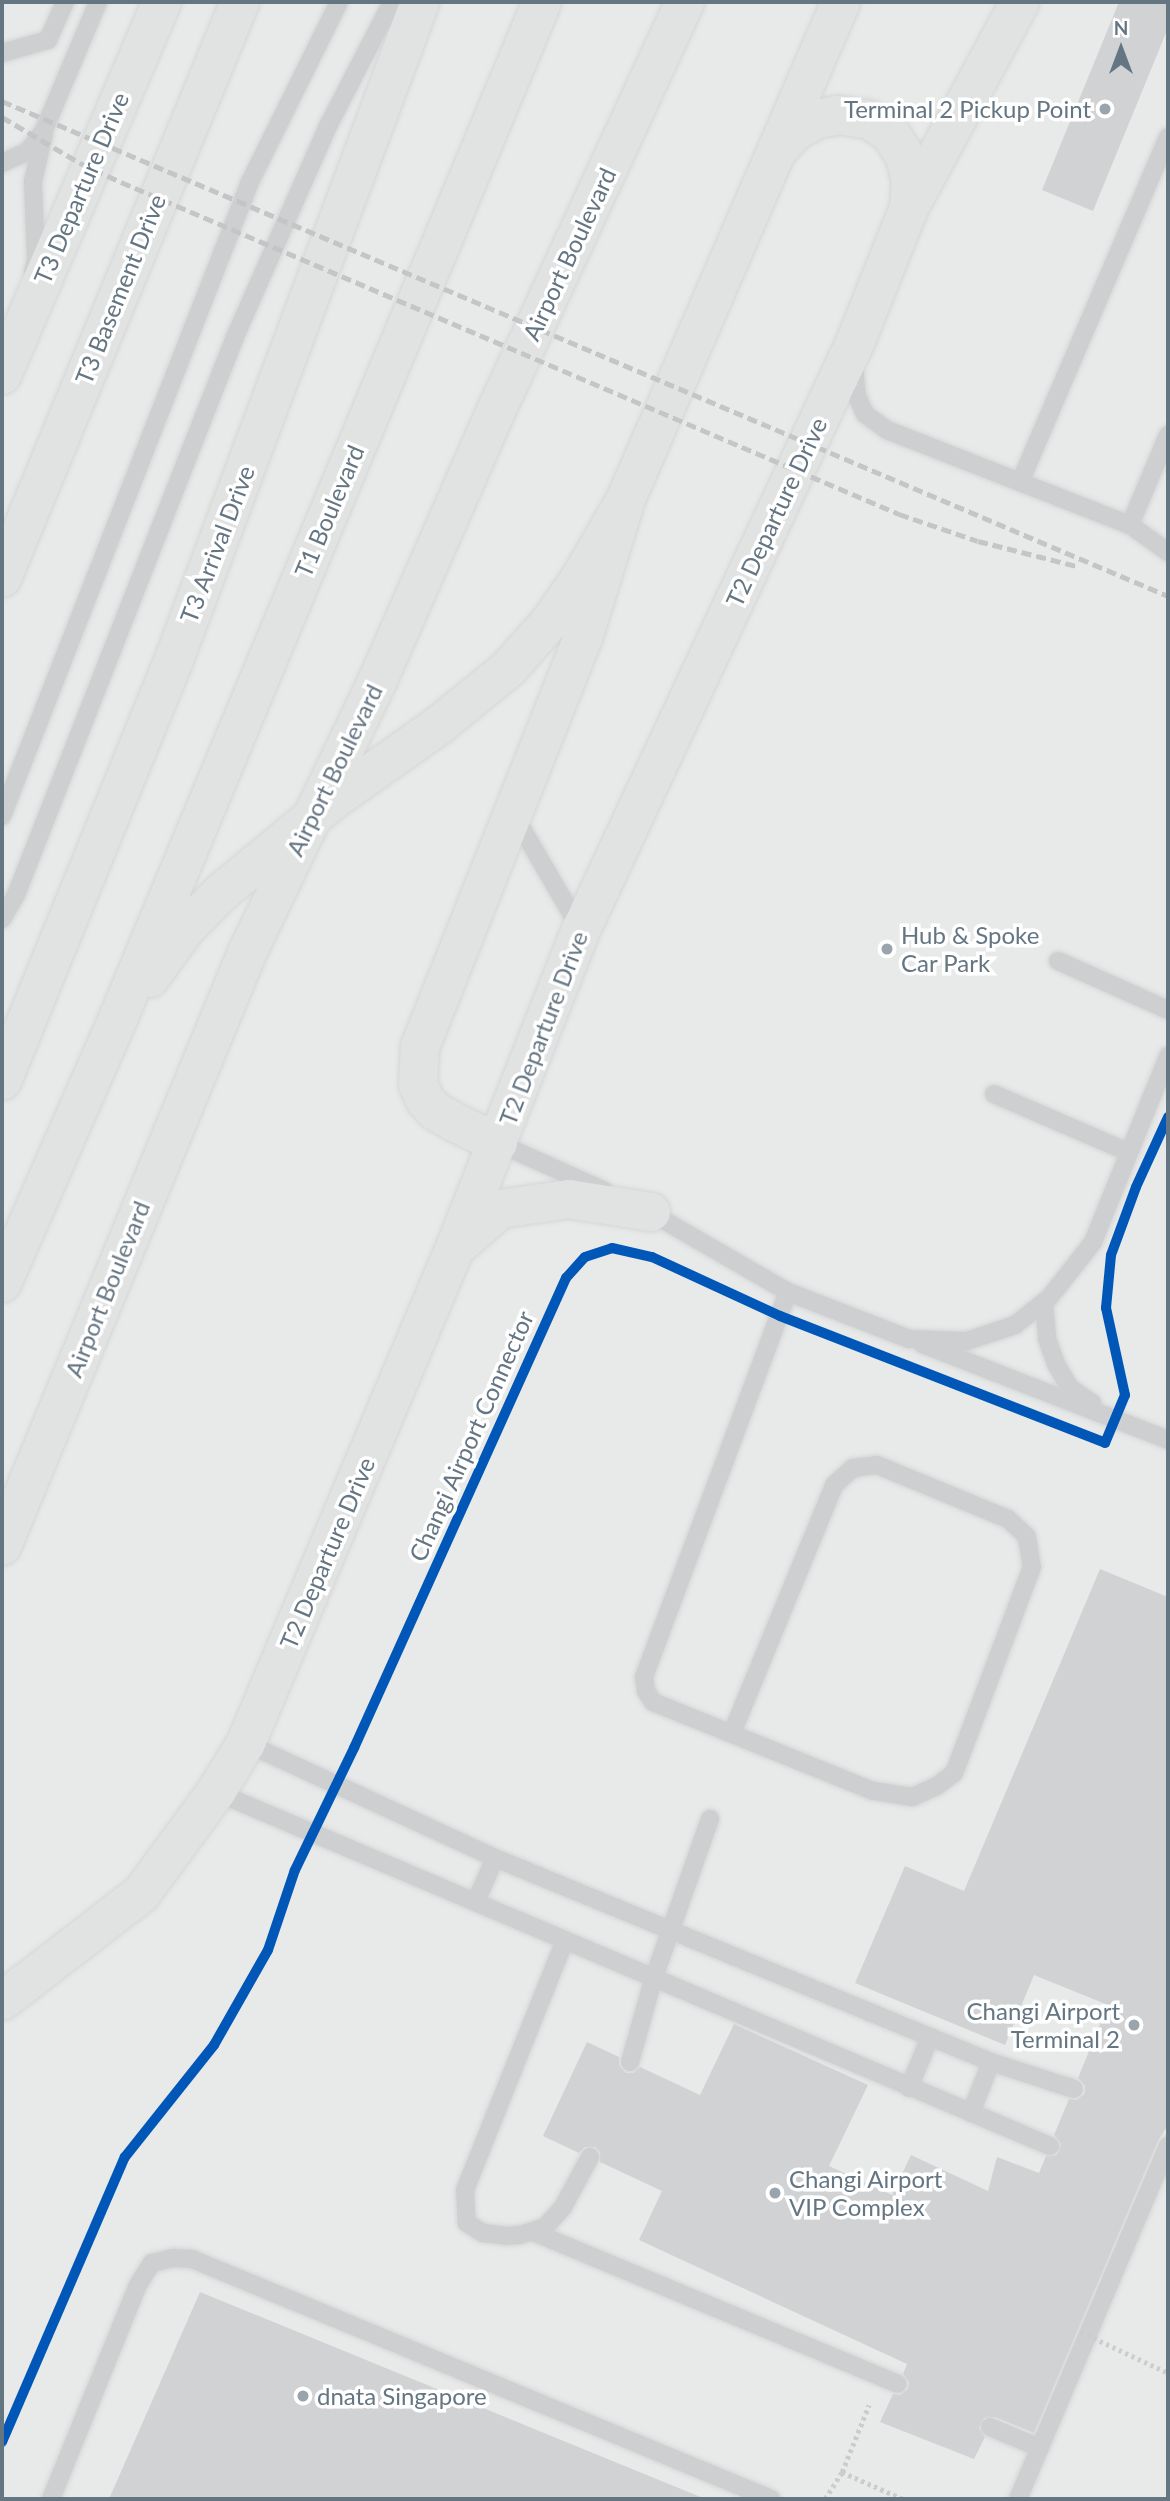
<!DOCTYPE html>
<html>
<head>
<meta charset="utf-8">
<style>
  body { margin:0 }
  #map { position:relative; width:1170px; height:2501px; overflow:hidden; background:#f9f9f9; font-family:Lato,sans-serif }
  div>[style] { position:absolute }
  .built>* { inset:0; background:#e8e9e9; transform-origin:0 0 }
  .building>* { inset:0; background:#d0d2d3 }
  .path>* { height:4.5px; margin-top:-2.25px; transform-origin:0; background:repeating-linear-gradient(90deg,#cbcccd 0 3.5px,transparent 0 7px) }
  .roads { filter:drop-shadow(0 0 2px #d5d6d7) drop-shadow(0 0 2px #d5d6d7) }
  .service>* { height:18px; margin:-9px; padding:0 9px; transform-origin:9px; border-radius:9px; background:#cecfd0 }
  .secondary>* { height:38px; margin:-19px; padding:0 19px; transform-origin:19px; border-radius:19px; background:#e1e2e2 }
  .trunk>* { height:38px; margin:-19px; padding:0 19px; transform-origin:19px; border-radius:19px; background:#e1e2e2 }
  .rail>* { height:5px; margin-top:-2.5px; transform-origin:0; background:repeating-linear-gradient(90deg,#c3c5c6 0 10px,transparent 0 15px) }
  .path-bridge>* { height:4.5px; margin-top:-2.25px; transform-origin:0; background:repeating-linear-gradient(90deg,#cbcccd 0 3.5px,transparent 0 7px) }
  .cycleway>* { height:10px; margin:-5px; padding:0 5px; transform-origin:5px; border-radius:5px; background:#0057b8 }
  .dots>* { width:19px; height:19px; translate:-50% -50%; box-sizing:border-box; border:4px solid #fff; border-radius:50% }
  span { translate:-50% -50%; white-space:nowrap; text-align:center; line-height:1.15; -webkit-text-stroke:7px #fff; paint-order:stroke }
  .poi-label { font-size:24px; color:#657683 }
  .right { translate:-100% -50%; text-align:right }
  .left { translate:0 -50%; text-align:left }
  .street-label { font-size:24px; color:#657683 }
  .frame { position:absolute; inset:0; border:4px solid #657683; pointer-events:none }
  .north { position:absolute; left:1086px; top:14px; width:70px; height:70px; -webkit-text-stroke:5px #fff; paint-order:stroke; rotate:0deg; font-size:19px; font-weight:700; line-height:28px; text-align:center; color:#657683 }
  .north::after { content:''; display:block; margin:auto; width:24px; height:32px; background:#657683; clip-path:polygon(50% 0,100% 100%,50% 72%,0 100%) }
</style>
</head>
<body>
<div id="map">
  <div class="built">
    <div style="left:2px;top:2px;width:1166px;height:2497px"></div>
  </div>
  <div class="building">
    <div style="clip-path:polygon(1119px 2px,1168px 2px,1168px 28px,1093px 211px,1042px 190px)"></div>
    <div style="clip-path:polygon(1100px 1569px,1168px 1597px,1168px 2125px,1158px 2141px,1034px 2433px,995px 2417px,984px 2418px,979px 2428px,985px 2437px,974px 2459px,880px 2422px,893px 2394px,900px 2395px,908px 2389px,909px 2382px,903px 2374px,907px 2364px,639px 2240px,662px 2191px,600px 2162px,600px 2152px,595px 2147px,585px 2147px,579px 2153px,543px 2136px,587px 2042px,619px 2057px,619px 2065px,626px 2073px,633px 2073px,640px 2067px,700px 2095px,734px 2024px,868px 2085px,829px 2166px,892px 2195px,911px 2155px,988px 2191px,997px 2157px,1039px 2173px,1046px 2156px,1057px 2155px,1061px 2144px,1054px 2135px,1069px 2099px,1077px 2100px,1085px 2093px,1085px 2086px,1078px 2078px,1108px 2005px,1034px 1975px,1005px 2045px,855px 1983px,905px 1866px,964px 1891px)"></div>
    <div style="clip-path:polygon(200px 2292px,703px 2498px,703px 2499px,109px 2499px)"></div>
  </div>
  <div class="path">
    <div style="left:842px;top:2472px;width:67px;rotate:23.9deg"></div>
    <div style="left:825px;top:2499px;width:32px;rotate:-58deg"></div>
    <div style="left:842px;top:2472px;width:72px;rotate:-68.1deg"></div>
  </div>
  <div class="roads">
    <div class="service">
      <div style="left:2px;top:53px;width:48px;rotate:-15.8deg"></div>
      <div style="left:48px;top:40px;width:42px;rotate:-65.9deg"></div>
      <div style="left:2px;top:163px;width:27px;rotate:-24deg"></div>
      <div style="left:27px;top:152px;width:28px;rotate:-52deg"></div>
      <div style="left:44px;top:130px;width:139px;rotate:-67.1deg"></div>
      <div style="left:33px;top:272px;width:12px;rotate:-76deg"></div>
      <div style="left:36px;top:260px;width:79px;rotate:-92.2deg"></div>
      <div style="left:33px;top:181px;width:48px;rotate:-76.8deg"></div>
      <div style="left:854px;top:364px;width:32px;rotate:85deg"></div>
      <div style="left:857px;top:396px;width:20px;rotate:66deg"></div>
      <div style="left:865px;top:414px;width:27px;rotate:36deg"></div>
      <div style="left:887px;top:430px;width:261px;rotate:21.4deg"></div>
      <div style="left:1130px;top:525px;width:47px;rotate:35.4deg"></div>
      <div style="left:1021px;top:480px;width:373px;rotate:-66.8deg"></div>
      <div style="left:1130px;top:525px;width:98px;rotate:-67.1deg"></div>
      <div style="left:514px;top:815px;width:133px;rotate:59.8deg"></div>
      <div style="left:2px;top:816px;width:681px;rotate:-68.64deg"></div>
      <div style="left:250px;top:182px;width:201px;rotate:-63.7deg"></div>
      <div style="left:2px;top:919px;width:28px;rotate:-60deg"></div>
      <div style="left:16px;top:895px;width:599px;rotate:-68.57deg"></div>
      <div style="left:235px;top:337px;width:231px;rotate:-66.2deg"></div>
      <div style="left:328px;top:126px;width:140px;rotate:-62.7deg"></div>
      <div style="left:1058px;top:961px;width:120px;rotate:24deg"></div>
      <div style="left:994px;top:1094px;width:146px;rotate:23.4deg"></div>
      <div style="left:498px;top:1143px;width:117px;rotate:24.2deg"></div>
      <div style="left:646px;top:1210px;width:164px;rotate:30deg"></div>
      <div style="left:788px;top:1292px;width:130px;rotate:21.2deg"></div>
      <div style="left:909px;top:1339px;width:58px;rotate:2deg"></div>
      <div style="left:967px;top:1341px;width:51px;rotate:-18.4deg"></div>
      <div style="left:1015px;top:1325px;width:43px;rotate:-38.5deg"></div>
      <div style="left:1049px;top:1298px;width:71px;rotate:-51.8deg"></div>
      <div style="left:1093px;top:1242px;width:201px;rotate:-68deg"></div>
      <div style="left:1044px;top:1302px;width:37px;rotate:85deg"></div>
      <div style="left:1047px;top:1339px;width:27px;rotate:70deg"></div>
      <div style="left:1056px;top:1364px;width:28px;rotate:60deg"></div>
      <div style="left:1070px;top:1388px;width:27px;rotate:34deg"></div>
      <div style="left:922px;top:1344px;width:264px;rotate:21.3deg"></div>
      <div style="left:732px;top:1733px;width:268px;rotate:-67.6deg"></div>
      <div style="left:834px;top:1485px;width:25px;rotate:-42deg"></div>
      <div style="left:853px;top:1468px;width:24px;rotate:-7deg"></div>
      <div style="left:877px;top:1465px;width:142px;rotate:22.4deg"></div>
      <div style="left:1008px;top:1519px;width:26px;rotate:43deg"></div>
      <div style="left:1027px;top:1537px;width:30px;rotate:81deg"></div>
      <div style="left:1032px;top:1567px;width:220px;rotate:110.7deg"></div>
      <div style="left:954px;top:1773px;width:21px;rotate:143deg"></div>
      <div style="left:937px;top:1786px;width:27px;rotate:156deg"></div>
      <div style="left:912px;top:1797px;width:39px;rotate:-171deg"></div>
      <div style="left:873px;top:1791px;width:237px;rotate:-158deg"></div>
      <div style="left:653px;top:1702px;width:13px;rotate:-122deg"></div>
      <div style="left:646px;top:1691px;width:14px;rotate:-98deg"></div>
      <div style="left:644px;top:1677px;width:411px;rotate:-69.5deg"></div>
      <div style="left:246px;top:1743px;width:274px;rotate:24.8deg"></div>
      <div style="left:495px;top:1858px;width:536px;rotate:22.36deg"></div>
      <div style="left:991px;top:2062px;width:87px;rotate:18deg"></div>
      <div style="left:216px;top:1792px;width:906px;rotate:23deg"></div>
      <div style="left:476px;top:1901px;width:47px;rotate:-66.2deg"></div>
      <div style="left:565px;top:1940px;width:269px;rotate:111.8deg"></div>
      <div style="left:465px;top:2190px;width:33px;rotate:87deg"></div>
      <div style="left:467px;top:2223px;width:19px;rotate:32deg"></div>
      <div style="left:483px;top:2233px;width:23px;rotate:7deg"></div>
      <div style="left:506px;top:2236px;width:14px;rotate:-4deg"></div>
      <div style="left:520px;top:2235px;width:26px;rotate:-18deg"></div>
      <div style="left:545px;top:2227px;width:27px;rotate:-48deg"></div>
      <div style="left:563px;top:2207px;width:57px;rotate:-61.6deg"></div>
      <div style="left:630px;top:2062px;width:85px;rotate:-74.3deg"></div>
      <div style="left:653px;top:1980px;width:171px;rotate:-70.5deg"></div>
      <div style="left:909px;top:2088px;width:55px;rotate:-67.6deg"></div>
      <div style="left:971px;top:2113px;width:55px;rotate:-68.6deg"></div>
      <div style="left:533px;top:2232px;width:395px;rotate:22.6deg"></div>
      <div style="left:990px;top:2427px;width:54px;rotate:22.8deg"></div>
      <div style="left:51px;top:2499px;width:231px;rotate:-67.9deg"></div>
      <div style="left:138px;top:2285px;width:26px;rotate:-58deg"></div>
      <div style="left:152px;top:2263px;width:22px;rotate:-13deg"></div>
      <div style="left:173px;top:2258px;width:19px;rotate:3deg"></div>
      <div style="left:192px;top:2259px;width:627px;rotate:22.51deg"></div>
      <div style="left:1018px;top:2499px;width:384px;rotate:-67deg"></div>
    </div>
    <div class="secondary">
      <div style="left:779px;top:149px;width:24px;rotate:-48deg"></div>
      <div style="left:795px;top:131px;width:26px;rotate:-28deg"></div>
      <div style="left:818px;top:119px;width:21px;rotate:-11deg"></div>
      <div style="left:839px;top:115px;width:31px;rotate:9deg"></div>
      <div style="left:870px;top:120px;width:25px;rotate:34deg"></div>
      <div style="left:891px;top:134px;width:26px;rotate:58deg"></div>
      <div style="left:905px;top:156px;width:26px;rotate:77deg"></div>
      <div style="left:911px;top:181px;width:27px;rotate:94deg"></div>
      <div style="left:2px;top:375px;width:406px;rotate:-66.8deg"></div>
      <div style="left:2px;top:578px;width:623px;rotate:-67.55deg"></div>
      <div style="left:2px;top:1081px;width:458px;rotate:-67.8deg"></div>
      <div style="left:175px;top:657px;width:699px;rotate:-69.49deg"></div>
      <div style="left:498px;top:1143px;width:47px;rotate:-154.5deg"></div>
      <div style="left:456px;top:1123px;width:24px;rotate:-150deg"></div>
      <div style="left:435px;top:1111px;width:15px;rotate:-132deg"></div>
      <div style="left:425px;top:1100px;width:17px;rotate:-114deg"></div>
      <div style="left:418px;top:1084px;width:37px;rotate:-87deg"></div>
      <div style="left:420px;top:1047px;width:443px;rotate:-68.3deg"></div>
      <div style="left:584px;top:635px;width:142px;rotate:-72.8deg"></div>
      <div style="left:626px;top:499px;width:542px;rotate:-66.61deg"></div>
      <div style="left:460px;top:1244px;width:53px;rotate:-41.2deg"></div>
      <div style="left:500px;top:1209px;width:70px;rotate:-8.2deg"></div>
      <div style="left:569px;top:1199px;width:83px;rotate:9deg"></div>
      <div style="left:2px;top:2001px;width:175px;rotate:-37.6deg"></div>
      <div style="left:141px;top:1894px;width:127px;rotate:-53.7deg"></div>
      <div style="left:216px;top:1792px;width:57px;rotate:-58.5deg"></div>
      <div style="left:246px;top:1743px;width:537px;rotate:-67.11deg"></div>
      <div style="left:455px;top:1248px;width:342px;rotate:-68.4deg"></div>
      <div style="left:581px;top:930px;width:648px;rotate:-64.98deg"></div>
      <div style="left:855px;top:343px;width:145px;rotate:-68.2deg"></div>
      <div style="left:909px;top:208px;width:234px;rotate:-61.7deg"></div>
    </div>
    <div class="trunk">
      <div style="left:150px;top:978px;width:62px;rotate:-54.2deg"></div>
      <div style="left:186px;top:928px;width:51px;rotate:-45deg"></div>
      <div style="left:222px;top:892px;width:143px;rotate:-39.6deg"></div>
      <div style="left:332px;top:801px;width:130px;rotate:-35.3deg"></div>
      <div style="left:438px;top:726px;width:92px;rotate:-39.2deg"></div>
      <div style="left:509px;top:668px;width:62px;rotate:-48.3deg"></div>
      <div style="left:550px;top:622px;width:55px;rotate:-55.4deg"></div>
      <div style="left:581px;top:577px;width:90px;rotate:-60deg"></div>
      <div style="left:2px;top:1283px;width:286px;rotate:-66.3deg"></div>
      <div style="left:117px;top:1021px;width:1104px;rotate:-67.36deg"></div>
      <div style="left:2px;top:1546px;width:644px;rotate:-67.54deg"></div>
      <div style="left:248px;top:951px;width:298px;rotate:-64.4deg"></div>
      <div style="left:377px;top:682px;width:296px;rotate:-66.3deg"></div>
      <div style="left:496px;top:411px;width:451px;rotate:-65.2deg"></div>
    </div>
  </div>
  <div class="rail">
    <div style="left:2px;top:101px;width:1267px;rotate:23deg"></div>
    <div style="left:2px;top:117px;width:91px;rotate:30.5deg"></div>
    <div style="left:80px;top:163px;width:45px;rotate:24.9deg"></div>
    <div style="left:121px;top:182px;width:846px;rotate:23.11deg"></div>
    <div style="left:899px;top:514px;width:83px;rotate:18.9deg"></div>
    <div style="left:978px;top:541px;width:101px;rotate:14.3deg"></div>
  </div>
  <div class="path-bridge">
    <div style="left:1081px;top:2332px;width:96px;rotate:25.2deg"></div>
  </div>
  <div class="cycleway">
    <div style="left:2px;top:2442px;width:310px;rotate:-66.7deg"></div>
    <div style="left:125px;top:2157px;width:143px;rotate:-51.5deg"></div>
    <div style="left:214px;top:2045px;width:109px;rotate:-60.4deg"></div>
    <div style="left:268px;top:1950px;width:84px;rotate:-71.4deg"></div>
    <div style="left:295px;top:1870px;width:136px;rotate:-64.2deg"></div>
    <div style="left:354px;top:1748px;width:516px;rotate:-65.72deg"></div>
    <div style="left:566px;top:1278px;width:28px;rotate:-48deg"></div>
    <div style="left:585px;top:1257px;width:28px;rotate:-18deg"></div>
    <div style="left:612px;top:1248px;width:41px;rotate:12.7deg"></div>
    <div style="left:652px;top:1257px;width:141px;rotate:24.7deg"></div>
    <div style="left:780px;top:1316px;width:349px;rotate:21.3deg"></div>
    <div style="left:1105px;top:1443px;width:52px;rotate:-67.4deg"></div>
    <div style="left:1125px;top:1395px;width:89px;rotate:-102.3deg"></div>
    <div style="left:1106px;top:1308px;width:53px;rotate:-84.6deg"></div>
    <div style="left:1111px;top:1255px;width:72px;rotate:-69.8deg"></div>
    <div style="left:1136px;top:1187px;width:77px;rotate:-65.4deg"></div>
  </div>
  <div class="dots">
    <div style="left:1105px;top:109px;background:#99a4ac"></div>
    <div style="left:887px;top:949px;background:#99a4ac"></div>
    <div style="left:1134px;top:2025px;background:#99a4ac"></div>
    <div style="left:775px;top:2193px;background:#99a4ac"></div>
    <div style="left:303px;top:2396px;background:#99a4ac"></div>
  </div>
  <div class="poi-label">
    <span class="right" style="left:1091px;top:109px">Terminal 2 Pickup Point</span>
    <span class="left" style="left:901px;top:949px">Hub &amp; Spoke<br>Car Park</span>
    <span class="right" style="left:1120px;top:2025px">Changi Airport<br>Terminal 2</span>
    <span class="left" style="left:789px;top:2193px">Changi Airport<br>VIP Complex</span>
    <span class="left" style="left:317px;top:2396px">dnata Singapore</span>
  </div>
  <div class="street-label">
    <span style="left:81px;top:188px;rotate:-67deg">T3 Departure Drive</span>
    <span style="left:569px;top:254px;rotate:-65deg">Airport Boulevard</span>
    <span style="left:120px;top:289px;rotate:-68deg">T3 Basement Drive</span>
    <span style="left:329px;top:511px;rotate:-67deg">T1 Boulevard</span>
    <span style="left:776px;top:512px;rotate:-65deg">T2 Departure Drive</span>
    <span style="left:217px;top:544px;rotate:-69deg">T3 Arrival Drive</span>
    <span style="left:334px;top:770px;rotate:-64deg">Airport Boulevard</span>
    <span style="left:543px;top:1028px;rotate:-69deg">T2 Departure Drive</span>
    <span style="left:107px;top:1289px;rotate:-68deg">Airport Boulevard</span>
    <span style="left:471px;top:1436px;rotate:-66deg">Changi Airport Connector</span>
    <span style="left:327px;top:1553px;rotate:-67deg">T2 Departure Drive</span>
  </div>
  <div class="frame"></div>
  <div class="north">N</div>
</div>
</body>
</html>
